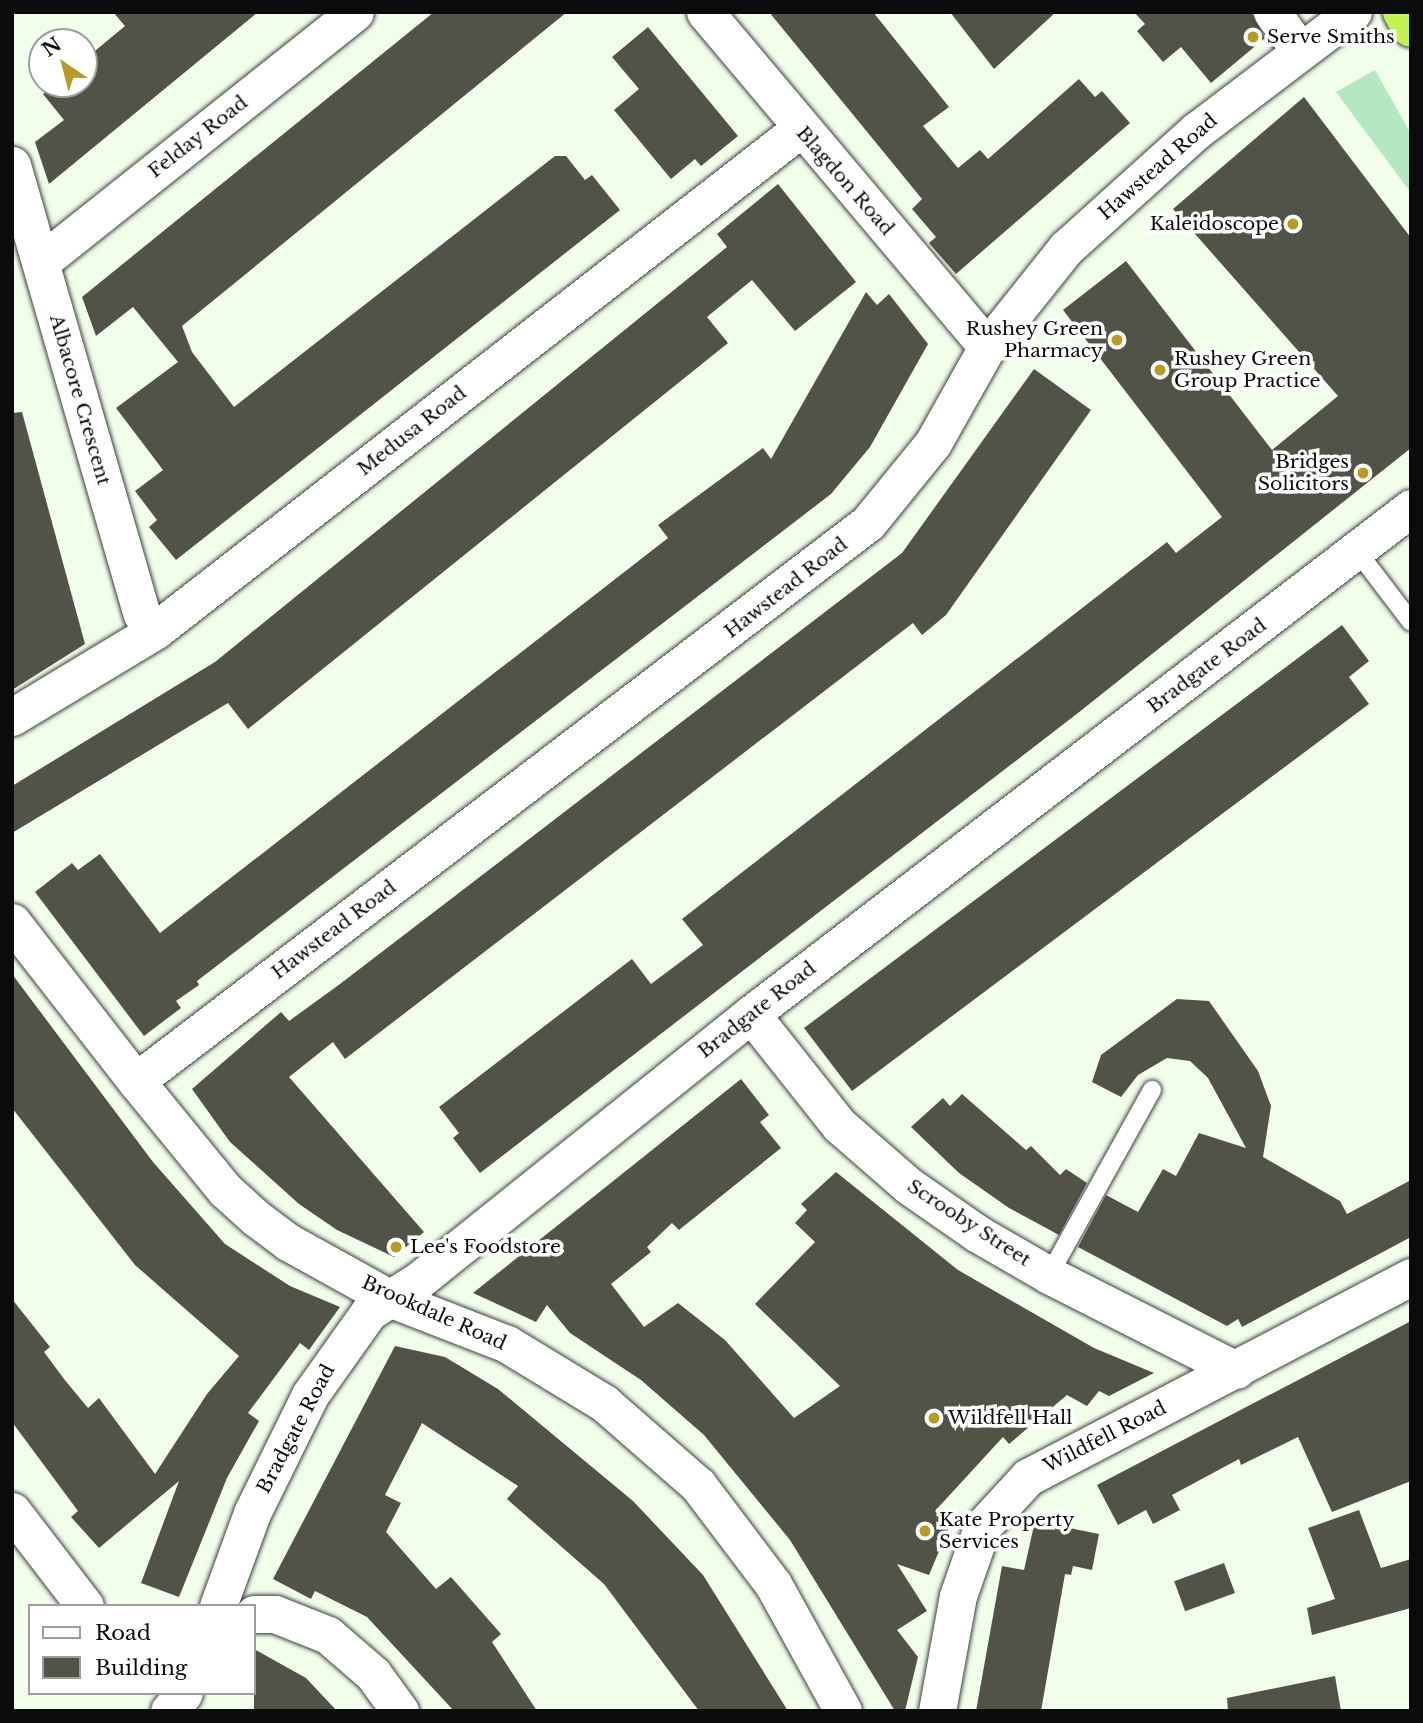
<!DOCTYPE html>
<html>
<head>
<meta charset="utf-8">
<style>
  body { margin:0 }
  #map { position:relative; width:1423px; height:1723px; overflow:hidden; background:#f1ffea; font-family:"Libre Baskerville",serif }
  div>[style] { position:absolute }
  .green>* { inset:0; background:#b5e7c5 }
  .building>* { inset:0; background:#515348; transform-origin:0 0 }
  .roads { filter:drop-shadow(0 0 2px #3e3e3e) drop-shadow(0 0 2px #3e3e3e) }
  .lane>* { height:18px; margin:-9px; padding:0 9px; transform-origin:9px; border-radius:9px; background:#fff }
  .street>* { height:37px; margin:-18.5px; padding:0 18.5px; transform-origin:18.5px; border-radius:18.5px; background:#fff }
  .highway>* { height:38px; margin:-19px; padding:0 19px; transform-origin:19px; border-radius:19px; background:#c3f155 }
  .dots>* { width:19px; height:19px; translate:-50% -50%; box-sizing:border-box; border:4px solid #fff; border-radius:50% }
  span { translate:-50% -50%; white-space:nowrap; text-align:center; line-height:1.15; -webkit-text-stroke:7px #fff; paint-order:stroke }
  .poi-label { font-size:19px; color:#0b0b0b }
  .left { translate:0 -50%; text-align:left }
  .right { translate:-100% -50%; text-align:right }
  .street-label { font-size:19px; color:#0b0b0b }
  .frame { position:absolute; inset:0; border:14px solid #0b0b0b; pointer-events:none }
  .legend { position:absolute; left:28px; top:1604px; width:228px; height:91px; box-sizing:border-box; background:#fff; border:2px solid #9d9d9d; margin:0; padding:9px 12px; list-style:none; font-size:21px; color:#0b0b0b }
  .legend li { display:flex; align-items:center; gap:14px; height:35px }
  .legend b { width:35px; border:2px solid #9d9d9d }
  .north { position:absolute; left:28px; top:28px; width:70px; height:70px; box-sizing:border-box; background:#fff; border:2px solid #9d9d9d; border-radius:50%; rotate:325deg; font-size:19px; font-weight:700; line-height:28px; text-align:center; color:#0b0b0b }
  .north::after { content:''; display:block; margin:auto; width:24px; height:32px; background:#b79a27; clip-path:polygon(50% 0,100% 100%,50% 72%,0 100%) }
</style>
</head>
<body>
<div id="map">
  <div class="green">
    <div style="clip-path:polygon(1375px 70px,1411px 134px,1411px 193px,1336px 92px)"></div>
  </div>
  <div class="building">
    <div style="clip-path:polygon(113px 12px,258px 12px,49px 184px,35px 142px,64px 120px,43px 94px,55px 84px,84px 84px,84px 60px,125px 26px)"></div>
    <div style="clip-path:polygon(434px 12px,567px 12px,182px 326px,192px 352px,234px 407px,555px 156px,566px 156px,585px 180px,592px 175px,620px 210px,176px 560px,149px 527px,157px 520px,135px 491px,163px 470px,116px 408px,178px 362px,133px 307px,96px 336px,82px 297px)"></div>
    <div style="clip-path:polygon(769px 12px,873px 12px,949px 107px,923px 126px,958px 168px,980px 150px,988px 159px,1079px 79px,1095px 97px,1102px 91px,1130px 123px,956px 274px,929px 243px,936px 237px,912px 209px,922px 199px)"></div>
    <div style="clip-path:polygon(950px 12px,1056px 12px,994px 69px)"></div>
    <div style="clip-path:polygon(1134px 12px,1251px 12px,1265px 38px,1211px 83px,1181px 47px,1163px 62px,1137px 31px,1145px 24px)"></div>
    <div style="clip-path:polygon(648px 27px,738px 136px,701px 166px,695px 159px,671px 179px,614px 110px,639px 89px,612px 57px)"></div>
    <div style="clip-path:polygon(1304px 97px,1411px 238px,1411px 448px,1078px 713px,480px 1173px,453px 1138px,459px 1133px,439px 1107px,632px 959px,651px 984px,703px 945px,682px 919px,1167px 542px,1176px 553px,1222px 517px,1063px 310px,1126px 261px,1272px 450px,1338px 396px,1173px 209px)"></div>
    <div style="clip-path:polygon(778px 184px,856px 282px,795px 331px,752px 280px,707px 317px,728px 343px,248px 729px,228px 703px,12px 833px,12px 786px,215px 662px,727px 247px,717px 234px)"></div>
    <div style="clip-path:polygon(866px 292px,877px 305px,889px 294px,928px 344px,870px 447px,831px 494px,197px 981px,199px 985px,176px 1001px,181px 1008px,144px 1036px,35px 892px,72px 863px,78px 870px,100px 854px,160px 933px,668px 538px,658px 525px,763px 448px,771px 459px)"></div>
    <div style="clip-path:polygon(1034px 369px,1091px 410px,946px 615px,922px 635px,913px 623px,345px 1059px,333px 1042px,289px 1077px,424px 1232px,394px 1257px,337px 1230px,299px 1204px,230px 1142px,192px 1089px,281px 1012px,289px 1021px,340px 984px,902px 553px)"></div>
    <div style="clip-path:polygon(22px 412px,85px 644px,12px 690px,12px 413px)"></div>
    <div style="clip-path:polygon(1342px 625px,1369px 661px,1349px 677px,1369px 704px,852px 1091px,804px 1028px)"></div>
    <div style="clip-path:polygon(12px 974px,153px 1162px,225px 1244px,290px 1286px,340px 1307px,309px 1350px,300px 1343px,248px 1413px,259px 1421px,227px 1478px,179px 1597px,141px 1583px,179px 1481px,99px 1548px,71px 1517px,78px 1511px,12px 1422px,12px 1299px,50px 1347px,44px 1352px,64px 1379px,88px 1408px,99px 1398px,155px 1474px,207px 1394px,239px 1356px,135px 1265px,12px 1108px)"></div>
    <div style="clip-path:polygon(1177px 999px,1209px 1001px,1258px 1071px,1271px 1106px,1263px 1157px,1340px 1201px,1347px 1214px,1411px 1180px,1411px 1237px,1242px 1327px,1238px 1319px,1227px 1326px,1078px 1247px,1106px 1195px,1138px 1212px,1163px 1169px,1176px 1176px,1199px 1133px,1246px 1148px,1208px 1078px,1190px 1061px,1167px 1058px,1138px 1075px,1121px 1097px,1092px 1082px,1101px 1055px)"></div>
    <div style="clip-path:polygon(741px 1079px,769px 1115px,760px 1122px,781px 1148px,679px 1230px,672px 1223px,647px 1247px,651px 1252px,611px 1284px,644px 1327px,678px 1303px,725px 1340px,794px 1418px,840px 1386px,755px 1304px,815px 1242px,795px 1223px,807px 1210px,801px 1204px,836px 1172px,958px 1270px,1094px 1348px,1154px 1373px,1109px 1396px,1099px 1391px,1087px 1406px,1067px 1395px,1009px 1444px,1003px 1437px,935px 1511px,950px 1525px,929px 1575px,897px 1564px,927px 1611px,897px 1630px,918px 1657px,905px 1711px,895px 1711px,790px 1540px,704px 1435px,641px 1380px,570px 1333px,547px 1305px,536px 1322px,473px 1293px)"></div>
    <div style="clip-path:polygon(962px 1094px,1026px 1150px,1031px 1146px,1060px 1175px,1066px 1169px,1087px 1183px,1059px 1235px,1009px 1208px,959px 1173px,911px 1127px,943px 1098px,950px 1106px)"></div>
    <div style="clip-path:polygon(1411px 1321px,1411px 1481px,1332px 1512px,1298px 1437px,1241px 1465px,1239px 1459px,1172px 1495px,1180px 1510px,1153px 1524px,1146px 1510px,1118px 1525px,1097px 1485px)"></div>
    <div style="clip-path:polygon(395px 1346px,445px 1357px,498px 1389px,633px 1501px,703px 1575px,788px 1711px,699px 1711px,604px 1584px,507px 1499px,518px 1486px,422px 1423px,385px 1495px,401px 1503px,386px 1532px,436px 1589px,451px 1577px,501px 1634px,492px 1642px,537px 1711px,454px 1711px,367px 1617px,315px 1591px,311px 1599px,273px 1579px)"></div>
    <div style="clip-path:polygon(1359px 1510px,1381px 1568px,1411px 1559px,1411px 1608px,1312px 1635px,1307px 1608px,1335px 1599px,1308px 1528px)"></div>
    <div style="clip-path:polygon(1035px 1521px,1099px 1534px,1092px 1570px,1073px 1566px,1071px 1575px,1065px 1574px,1041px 1711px,976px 1711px,1002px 1566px,1024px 1570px)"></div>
    <div style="left:1224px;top:1563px;width:32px;height:53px;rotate:70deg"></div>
    <div style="clip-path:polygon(254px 1649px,306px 1678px,337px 1711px,254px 1711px)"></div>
    <div style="clip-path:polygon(1335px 1676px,1341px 1711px,1228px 1711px,1227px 1698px)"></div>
  </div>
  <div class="roads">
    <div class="lane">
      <div style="left:1357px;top:551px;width:89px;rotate:52.7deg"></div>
      <div style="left:1049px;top:1275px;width:212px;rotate:-60.9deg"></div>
    </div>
    <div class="street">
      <div style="left:705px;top:12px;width:438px;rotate:49.9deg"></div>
      <div style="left:1272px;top:12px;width:48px;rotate:54.3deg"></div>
      <div style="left:12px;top:165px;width:467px;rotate:73.9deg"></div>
      <div style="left:142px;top:614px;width:21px;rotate:49deg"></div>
      <div style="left:41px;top:262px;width:401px;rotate:-38.5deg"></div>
      <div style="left:12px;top:717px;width:168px;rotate:-31.1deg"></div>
      <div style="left:156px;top:630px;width:816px;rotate:-37.88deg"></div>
      <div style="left:12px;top:922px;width:202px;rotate:52.1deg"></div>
      <div style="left:136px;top:1081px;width:141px;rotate:50.8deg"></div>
      <div style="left:225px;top:1190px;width:42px;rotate:42.1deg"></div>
      <div style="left:256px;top:1218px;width:40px;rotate:37deg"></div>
      <div style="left:288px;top:1242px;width:115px;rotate:29deg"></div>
      <div style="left:389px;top:1298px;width:127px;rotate:21.3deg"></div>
      <div style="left:507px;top:1344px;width:114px;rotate:31.3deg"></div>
      <div style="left:604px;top:1403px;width:125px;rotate:41.1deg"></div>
      <div style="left:698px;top:1485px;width:124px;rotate:52.9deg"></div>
      <div style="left:773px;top:1584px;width:145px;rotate:61.1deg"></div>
      <div style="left:751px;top:1014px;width:142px;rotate:51.6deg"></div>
      <div style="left:839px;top:1125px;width:93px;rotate:41.1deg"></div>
      <div style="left:909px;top:1186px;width:84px;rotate:34.8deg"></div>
      <div style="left:978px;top:1234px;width:82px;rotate:30deg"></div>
      <div style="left:1049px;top:1275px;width:210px;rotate:26.9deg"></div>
      <div style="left:136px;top:1081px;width:920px;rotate:-37.32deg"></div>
      <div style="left:868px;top:523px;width:103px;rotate:-50.9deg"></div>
      <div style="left:933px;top:443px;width:110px;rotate:-60.6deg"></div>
      <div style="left:987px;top:347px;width:127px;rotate:-51.4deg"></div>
      <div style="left:1066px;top:248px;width:175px;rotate:-42deg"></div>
      <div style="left:1196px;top:131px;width:197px;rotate:-37.2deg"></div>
      <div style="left:12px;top:1511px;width:120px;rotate:52.5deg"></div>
      <div style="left:218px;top:1606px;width:99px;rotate:-69.9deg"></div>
      <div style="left:252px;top:1513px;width:131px;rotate:-63.8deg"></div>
      <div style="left:310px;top:1395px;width:102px;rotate:-54.6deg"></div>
      <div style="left:369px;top:1312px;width:59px;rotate:-32.6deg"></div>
      <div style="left:419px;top:1280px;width:425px;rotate:-38.7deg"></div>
      <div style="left:751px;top:1014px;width:832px;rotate:-37.48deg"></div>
      <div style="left:254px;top:1614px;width:21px"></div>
      <div style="left:275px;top:1614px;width:57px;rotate:21.6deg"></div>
      <div style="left:328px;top:1635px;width:60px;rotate:40.9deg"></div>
      <div style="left:373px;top:1674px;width:46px;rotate:53.9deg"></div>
      <div style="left:169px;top:1711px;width:23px;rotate:-50deg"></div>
      <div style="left:937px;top:1711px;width:117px;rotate:-79.7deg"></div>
      <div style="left:958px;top:1596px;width:73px;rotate:-70.8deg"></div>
      <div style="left:982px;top:1527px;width:68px;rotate:-47.4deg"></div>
      <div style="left:1028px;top:1477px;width:432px;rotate:-27.6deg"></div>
    </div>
    <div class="highway">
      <div style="left:1402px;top:12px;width:18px;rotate:61deg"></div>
    </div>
  </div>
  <div class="dots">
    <div style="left:1253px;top:37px;background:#b79a27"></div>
    <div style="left:1293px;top:224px;background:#b79a27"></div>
    <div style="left:1117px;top:340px;background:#b79a27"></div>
    <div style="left:1160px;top:370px;background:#b79a27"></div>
    <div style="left:1363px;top:473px;background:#b79a27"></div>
    <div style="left:396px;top:1247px;background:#b79a27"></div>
    <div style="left:934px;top:1418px;background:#b79a27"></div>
    <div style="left:925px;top:1531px;background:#b79a27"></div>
  </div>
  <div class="poi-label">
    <span class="left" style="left:1267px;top:37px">Serve Smiths</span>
    <span class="right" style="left:1279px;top:224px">Kaleidoscope</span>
    <span class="right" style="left:1103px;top:340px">Rushey Green<br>Pharmacy</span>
    <span class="left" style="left:1174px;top:370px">Rushey Green<br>Group Practice</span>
    <span class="right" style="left:1349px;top:473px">Bridges<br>Solicitors</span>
    <span class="left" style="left:410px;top:1247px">Lee's Foodstore</span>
    <span class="left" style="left:948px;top:1418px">Wildfell Hall</span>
    <span class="left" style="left:939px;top:1531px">Kate Property<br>Services</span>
  </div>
  <div class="street-label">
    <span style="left:198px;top:137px;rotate:-38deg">Felday Road</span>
    <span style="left:1158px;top:167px;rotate:-41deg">Hawstead Road</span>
    <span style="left:845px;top:181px;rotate:49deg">Blagdon Road</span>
    <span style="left:80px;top:400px;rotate:74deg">Albacore Crescent</span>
    <span style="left:412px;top:431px;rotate:-38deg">Medusa Road</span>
    <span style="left:786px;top:588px;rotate:-38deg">Hawstead Road</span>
    <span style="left:1207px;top:666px;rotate:-37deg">Bradgate Road</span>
    <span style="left:334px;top:930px;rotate:-37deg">Hawstead Road</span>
    <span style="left:757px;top:1010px;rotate:-38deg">Bradgate Road</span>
    <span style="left:969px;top:1223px;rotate:33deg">Scrooby Street</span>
    <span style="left:434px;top:1313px;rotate:24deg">Brookdale Road</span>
    <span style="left:296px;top:1429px;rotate:-62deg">Bradgate Road</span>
    <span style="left:1105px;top:1437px;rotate:-27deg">Wildfell Road</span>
  </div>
  <div class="frame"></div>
  <ul class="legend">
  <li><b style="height:9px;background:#fff"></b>Road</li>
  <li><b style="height:19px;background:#515348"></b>Building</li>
  </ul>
  <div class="north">N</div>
</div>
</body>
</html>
